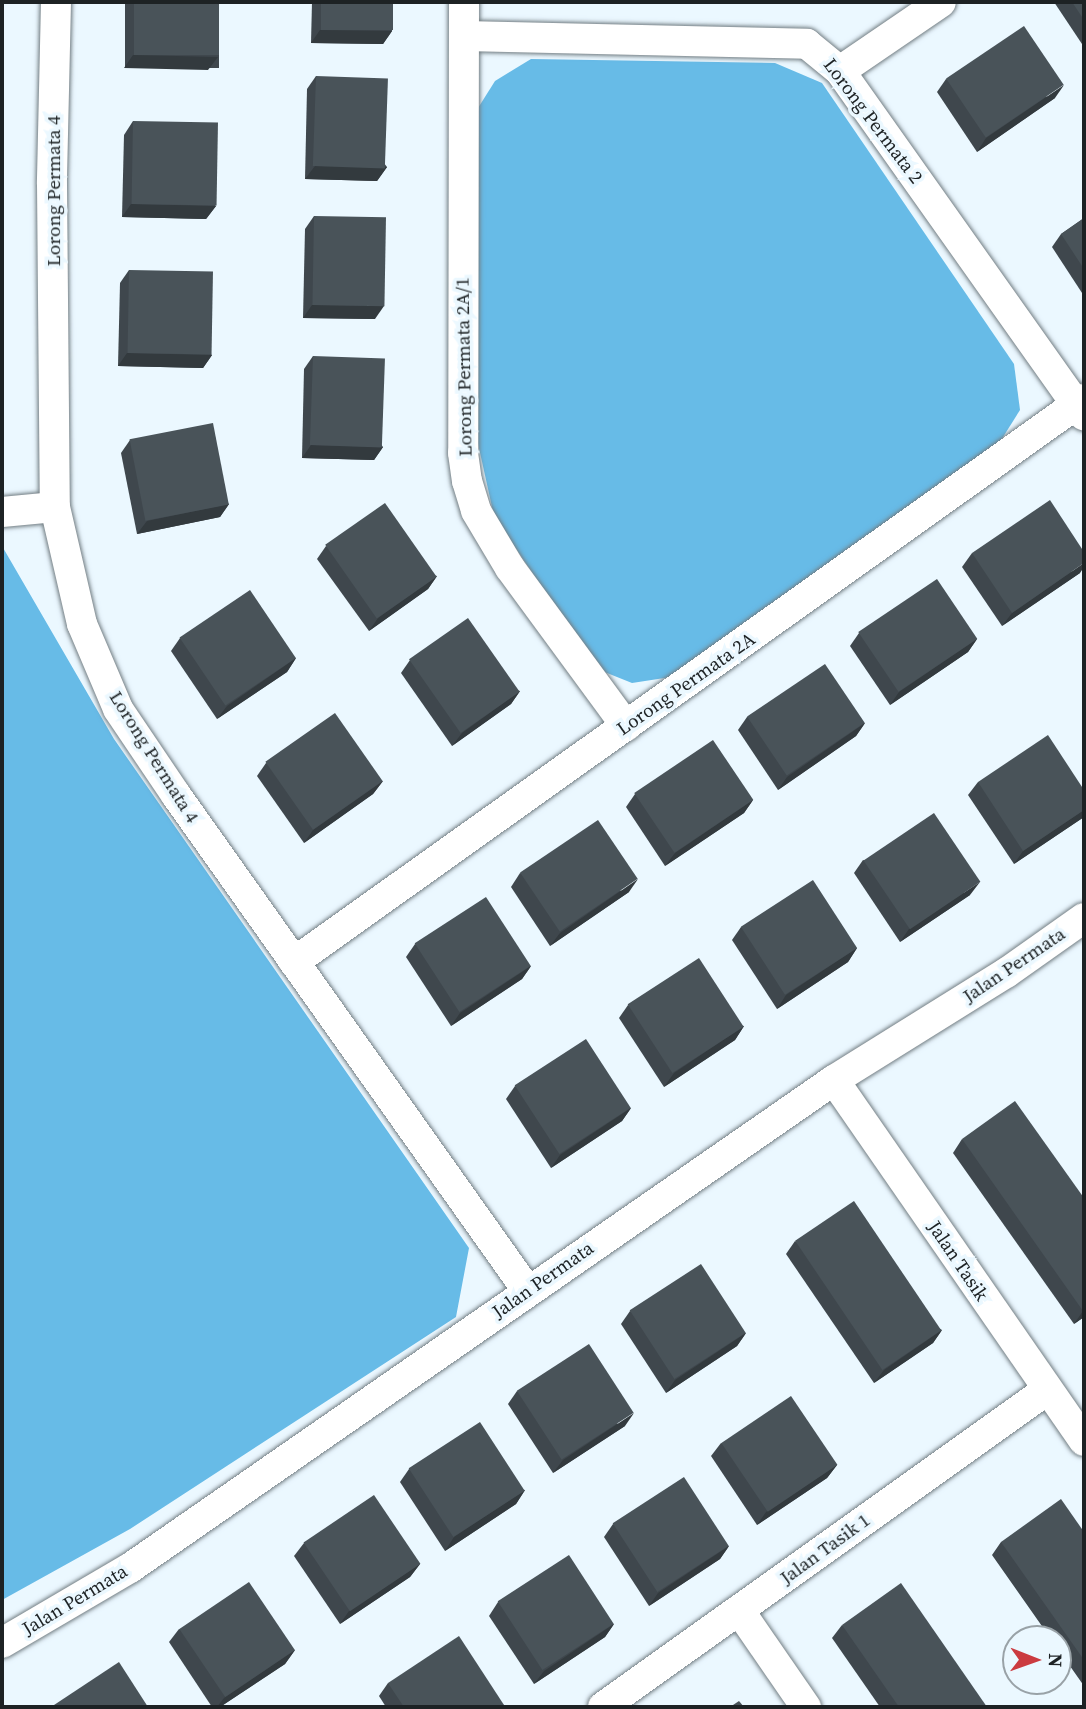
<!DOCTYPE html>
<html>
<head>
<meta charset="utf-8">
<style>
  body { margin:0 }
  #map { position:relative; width:1086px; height:1709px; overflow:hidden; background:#ebf8ff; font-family:"Source Serif 4",serif }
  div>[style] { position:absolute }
  .forest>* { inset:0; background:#67bbe7 }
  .roads { filter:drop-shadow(0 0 2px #737e84) drop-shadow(0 0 2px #737e84) }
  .street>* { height:30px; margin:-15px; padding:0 15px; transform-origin:15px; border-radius:15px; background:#fff }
  .wall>* { inset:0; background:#3f474d; transform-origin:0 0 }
  .shaded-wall>* { inset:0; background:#333a3e }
  .building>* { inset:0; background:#495359; transform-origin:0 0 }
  span { translate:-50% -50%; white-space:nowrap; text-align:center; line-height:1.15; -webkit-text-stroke:7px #ebf8ff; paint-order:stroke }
  .street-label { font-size:19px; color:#1d2224 }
  .frame { position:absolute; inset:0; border:4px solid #1d2224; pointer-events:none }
  .north { position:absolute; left:1002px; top:1625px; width:70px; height:70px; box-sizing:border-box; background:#ebf8ff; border:2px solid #99a2a7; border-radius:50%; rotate:91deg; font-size:19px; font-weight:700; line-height:28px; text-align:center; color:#1d2224 }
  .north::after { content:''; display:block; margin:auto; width:24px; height:32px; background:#cb3b40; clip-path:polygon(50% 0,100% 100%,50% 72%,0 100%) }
</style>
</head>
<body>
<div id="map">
  <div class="forest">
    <div style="clip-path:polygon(531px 59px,775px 63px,822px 83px,1014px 364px,1020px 410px,998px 445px,671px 677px,632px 683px,597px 669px,494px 516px,473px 421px,473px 116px,495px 81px)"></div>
    <div style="clip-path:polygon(2px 546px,114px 739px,469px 1248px,456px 1317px,130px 1529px,2px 1600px)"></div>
  </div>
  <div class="roads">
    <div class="street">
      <div style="left:56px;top:2px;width:182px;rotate:91.3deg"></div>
      <div style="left:52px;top:184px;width:323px;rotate:89.5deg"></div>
      <div style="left:55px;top:507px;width:120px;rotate:77deg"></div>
      <div style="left:82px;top:624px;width:92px;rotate:67deg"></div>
      <div style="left:118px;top:709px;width:104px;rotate:56deg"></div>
      <div style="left:176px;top:795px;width:607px;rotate:54.66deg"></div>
      <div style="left:464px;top:2px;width:451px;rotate:90.1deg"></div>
      <div style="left:463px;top:453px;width:28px;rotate:82deg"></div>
      <div style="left:467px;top:481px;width:31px;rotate:73deg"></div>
      <div style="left:476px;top:511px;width:66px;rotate:59.2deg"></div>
      <div style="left:510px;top:568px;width:196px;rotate:53.7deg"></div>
      <div style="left:464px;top:36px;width:343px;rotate:1.3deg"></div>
      <div style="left:807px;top:44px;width:43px;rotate:39.3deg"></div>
      <div style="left:840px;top:71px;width:422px;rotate:54.7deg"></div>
      <div style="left:840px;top:71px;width:122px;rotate:-34.3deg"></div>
      <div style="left:2px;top:512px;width:53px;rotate:-5.4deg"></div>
      <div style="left:294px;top:962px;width:970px;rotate:-35.48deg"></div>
      <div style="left:834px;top:1080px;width:439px;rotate:55.3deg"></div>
      <div style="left:739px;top:1610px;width:118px;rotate:55.4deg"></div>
      <div style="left:2px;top:1643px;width:148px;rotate:-30.4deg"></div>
      <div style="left:130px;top:1568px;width:857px;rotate:-34.73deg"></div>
      <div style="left:834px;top:1080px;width:203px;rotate:-31.9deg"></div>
      <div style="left:1006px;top:973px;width:95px;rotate:-35.2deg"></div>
      <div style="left:603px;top:1707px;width:546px;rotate:-35.53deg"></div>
    </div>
  </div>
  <div class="wall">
    <div style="left:125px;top:2px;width:94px;height:66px"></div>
    <div style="clip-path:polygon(312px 2px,393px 2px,392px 31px,383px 44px,311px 43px)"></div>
    <div style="clip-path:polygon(1054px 2px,1084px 2px,1084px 47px)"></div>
    <div style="clip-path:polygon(316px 76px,387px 167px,377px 181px,305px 179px,307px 89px)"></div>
    <div style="clip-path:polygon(946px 79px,1055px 98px,977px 152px,937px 92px)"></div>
    <div style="clip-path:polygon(133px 121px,216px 206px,206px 219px,122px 217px,124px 135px)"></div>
    <div style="clip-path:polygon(314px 216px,375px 319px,303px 318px,305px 229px)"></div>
    <div style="clip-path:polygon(1084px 218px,1084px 296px,1052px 247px,1061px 234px)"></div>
    <div style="clip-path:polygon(129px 270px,212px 355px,203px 368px,118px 366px,120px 283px)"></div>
    <div style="clip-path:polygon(313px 356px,383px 447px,374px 460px,302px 458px,304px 369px)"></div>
    <div style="clip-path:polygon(130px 440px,229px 504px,220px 517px,137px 534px,121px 453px)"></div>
    <div style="clip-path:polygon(326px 546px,437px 576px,428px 589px,369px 631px,317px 559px)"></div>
    <div style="clip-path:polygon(972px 553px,1080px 573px,1002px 626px,962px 567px)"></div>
    <div style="clip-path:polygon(859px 633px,977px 639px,968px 652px,890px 705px,850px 646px)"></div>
    <div style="clip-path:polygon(180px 638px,296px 658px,287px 672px,217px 719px,171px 651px)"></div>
    <div style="clip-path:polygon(410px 660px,520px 691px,511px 704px,452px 746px,401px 673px)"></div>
    <div style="clip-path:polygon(747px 717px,865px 723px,856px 736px,778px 790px,738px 730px)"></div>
    <div style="clip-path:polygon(266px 763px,383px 781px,373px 794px,304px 843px,257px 776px)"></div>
    <div style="clip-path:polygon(978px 782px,1084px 790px,1084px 817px,1014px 864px,968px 795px)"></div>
    <div style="clip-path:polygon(635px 794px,753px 800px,744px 813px,665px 866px,626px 807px)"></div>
    <div style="clip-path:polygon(863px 860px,970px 895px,900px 942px,854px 873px)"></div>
    <div style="clip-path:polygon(520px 873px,629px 892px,550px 946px,511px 887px)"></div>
    <div style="clip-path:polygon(741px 927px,857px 948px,848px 962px,777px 1009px,732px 940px)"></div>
    <div style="clip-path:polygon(415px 944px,531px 966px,522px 979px,451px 1026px,406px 957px)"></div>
    <div style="clip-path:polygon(628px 1005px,744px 1026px,735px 1040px,664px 1087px,619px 1018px)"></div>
    <div style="clip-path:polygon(515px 1086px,631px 1108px,622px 1121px,551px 1168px,506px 1099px)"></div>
    <div style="clip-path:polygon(962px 1139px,1084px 1198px,1084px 1317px,1074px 1324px,953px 1153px)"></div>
    <div style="clip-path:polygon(795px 1241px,942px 1330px,933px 1343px,874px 1383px,786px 1254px)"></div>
    <div style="clip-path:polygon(630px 1311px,746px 1333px,737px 1346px,666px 1393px,621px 1324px)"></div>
    <div style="clip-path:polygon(517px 1391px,625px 1426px,553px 1473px,508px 1404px)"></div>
    <div style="clip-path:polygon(721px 1443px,837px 1465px,827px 1478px,757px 1525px,711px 1456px)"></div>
    <div style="clip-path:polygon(409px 1469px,525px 1490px,516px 1504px,445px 1551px,400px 1482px)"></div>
    <div style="clip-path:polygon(613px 1524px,729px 1546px,720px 1559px,649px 1606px,604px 1537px)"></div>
    <div style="clip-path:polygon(1084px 1532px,1084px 1686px,1058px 1649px,1058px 1639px,1051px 1639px,992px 1555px,1001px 1542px)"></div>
    <div style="clip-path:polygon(304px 1543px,420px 1564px,410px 1577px,340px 1624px,294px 1556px)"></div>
    <div style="clip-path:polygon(498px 1602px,614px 1624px,605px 1637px,534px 1684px,489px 1616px)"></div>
    <div style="clip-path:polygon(842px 1625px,987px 1707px,880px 1707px,832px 1638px)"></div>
    <div style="clip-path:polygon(179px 1629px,295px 1650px,285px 1664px,220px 1707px,212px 1707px,169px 1642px)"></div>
    <div style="clip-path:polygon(388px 1683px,504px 1705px,502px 1707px,386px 1707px,379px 1696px)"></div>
  </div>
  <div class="shaded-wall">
    <div style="clip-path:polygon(320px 30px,392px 31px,383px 44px,311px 43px)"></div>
    <div style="clip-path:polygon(133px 55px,218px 57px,208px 70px,124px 68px)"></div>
    <div style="clip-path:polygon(1064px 85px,1055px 98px,977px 152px,986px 138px)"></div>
    <div style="clip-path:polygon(315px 166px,387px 167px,377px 181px,305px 179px)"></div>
    <div style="clip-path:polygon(131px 204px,216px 206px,206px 219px,122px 217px)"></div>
    <div style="clip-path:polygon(312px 305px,384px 306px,375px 319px,303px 318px)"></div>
    <div style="clip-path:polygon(127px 353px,212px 355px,203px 368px,118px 366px)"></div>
    <div style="clip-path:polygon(311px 445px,383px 447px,374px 460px,302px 458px)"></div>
    <div style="clip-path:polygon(229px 504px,220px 517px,137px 534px,147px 521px)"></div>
    <div style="clip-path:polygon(1084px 563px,1084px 567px,1080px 573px,1002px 626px,1012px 613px)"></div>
    <div style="clip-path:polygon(437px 576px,428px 589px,369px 631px,378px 618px)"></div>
    <div style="clip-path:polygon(977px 639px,968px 652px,890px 705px,899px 692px)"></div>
    <div style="clip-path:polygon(296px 658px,287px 672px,217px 719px,227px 706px)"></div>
    <div style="clip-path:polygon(520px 691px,511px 704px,452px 746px,462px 733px)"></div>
    <div style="clip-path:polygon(865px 723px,856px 736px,778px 790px,787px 777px)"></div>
    <div style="clip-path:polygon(383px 781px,373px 794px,304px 843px,313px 830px)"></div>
    <div style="clip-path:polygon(753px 800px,744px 813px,665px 866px,675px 853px)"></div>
    <div style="clip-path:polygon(1084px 810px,1084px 817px,1014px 864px,1023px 851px)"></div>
    <div style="clip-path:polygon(638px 879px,629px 892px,550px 946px,560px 933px)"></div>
    <div style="clip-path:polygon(980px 882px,970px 895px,900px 942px,909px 929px)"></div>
    <div style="clip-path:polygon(857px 948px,848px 962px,777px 1009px,786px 995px)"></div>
    <div style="clip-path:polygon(531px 966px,522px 979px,451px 1026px,460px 1013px)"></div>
    <div style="clip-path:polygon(744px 1026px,735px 1040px,664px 1087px,674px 1073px)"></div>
    <div style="clip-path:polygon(631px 1108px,622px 1121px,551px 1168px,560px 1155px)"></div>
    <div style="clip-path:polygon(1084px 1310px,1084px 1317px,1074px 1324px,1083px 1311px)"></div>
    <div style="clip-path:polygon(942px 1330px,933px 1343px,874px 1383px,884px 1370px)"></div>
    <div style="clip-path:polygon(746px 1333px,737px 1346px,666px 1393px,675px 1380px)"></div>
    <div style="clip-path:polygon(634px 1413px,625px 1426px,553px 1473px,563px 1460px)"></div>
    <div style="clip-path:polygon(837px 1465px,827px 1478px,757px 1525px,766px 1512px)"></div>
    <div style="clip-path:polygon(525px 1490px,516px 1504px,445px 1551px,454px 1537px)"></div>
    <div style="clip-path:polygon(729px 1546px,720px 1559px,649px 1606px,658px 1593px)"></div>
    <div style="clip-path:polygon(420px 1564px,410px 1577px,340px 1624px,349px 1611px)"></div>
    <div style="clip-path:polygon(614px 1624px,605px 1637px,534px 1684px,544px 1671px)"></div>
    <div style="clip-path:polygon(295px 1650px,285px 1664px,220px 1707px,217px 1707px,224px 1698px)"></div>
  </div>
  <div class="building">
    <div style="left:134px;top:2px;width:85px;height:53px"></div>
    <div style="left:321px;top:2px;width:72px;height:28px"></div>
    <div style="clip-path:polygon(1072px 2px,1084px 2px,1084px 20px)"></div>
    <div style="left:1024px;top:26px;width:71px;height:94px;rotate:56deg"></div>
    <div style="left:316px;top:76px;width:72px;height:90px;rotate:2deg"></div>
    <div style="left:133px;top:121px;width:85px;height:83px;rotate:1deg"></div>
    <div style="left:314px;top:216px;width:72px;height:89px;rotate:1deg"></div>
    <div style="clip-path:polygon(1084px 218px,1084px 269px,1061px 234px)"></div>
    <div style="left:129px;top:270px;width:84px;height:83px;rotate:1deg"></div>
    <div style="left:313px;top:356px;width:72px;height:89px;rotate:2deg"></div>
    <div style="left:213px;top:423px;width:83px;height:85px;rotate:79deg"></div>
    <div style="clip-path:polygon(1050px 500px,1084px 552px,1084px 563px,1012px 613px,972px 553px)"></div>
    <div style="left:385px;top:503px;width:90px;height:73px;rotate:55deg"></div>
    <div style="left:937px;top:579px;width:72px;height:95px;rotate:56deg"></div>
    <div style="left:250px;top:590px;width:82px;height:85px;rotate:56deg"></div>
    <div style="left:468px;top:618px;width:90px;height:72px;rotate:55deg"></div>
    <div style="left:825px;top:664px;width:71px;height:94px;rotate:56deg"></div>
    <div style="left:335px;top:713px;width:83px;height:85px;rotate:55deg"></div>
    <div style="clip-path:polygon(1048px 735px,1084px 790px,1084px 810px,1023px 851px,978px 782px)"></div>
    <div style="left:713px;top:740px;width:72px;height:95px;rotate:56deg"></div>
    <div style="left:934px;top:813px;width:83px;height:85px;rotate:56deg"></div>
    <div style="left:598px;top:820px;width:71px;height:94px;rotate:56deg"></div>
    <div style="left:813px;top:880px;width:81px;height:86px;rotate:57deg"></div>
    <div style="left:486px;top:897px;width:82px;height:85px;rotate:57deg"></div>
    <div style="left:699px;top:958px;width:82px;height:85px;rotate:57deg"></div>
    <div style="left:586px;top:1039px;width:82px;height:85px;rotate:57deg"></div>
    <div style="clip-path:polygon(1015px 1101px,1084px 1198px,1084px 1310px,1083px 1311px,962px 1139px)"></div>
    <div style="left:854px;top:1201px;width:156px;height:71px;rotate:56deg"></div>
    <div style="left:701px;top:1264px;width:82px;height:85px;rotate:57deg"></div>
    <div style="left:589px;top:1344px;width:82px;height:86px;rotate:57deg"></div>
    <div style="left:791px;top:1396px;width:83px;height:84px;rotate:56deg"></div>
    <div style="left:480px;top:1422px;width:82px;height:85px;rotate:57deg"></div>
    <div style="left:684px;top:1477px;width:82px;height:85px;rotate:57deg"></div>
    <div style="left:374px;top:1495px;width:83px;height:85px;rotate:56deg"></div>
    <div style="clip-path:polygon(1061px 1499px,1084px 1532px,1084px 1660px,1001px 1542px)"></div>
    <div style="left:569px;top:1555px;width:82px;height:85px;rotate:57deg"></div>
    <div style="left:249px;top:1582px;width:82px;height:84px;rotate:56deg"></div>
    <div style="clip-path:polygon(901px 1583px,987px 1707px,899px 1707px,842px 1625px)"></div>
    <div style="clip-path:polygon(459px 1636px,504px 1705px,500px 1707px,404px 1707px,388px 1683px)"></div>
    <div style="clip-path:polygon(119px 1662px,148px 1707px,51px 1707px)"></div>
    <div style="clip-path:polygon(739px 1701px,744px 1707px,730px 1707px)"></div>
  </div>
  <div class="street-label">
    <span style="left:873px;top:121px;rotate:53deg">Lorong Permata 2</span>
    <span style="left:54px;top:191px;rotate:-90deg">Lorong Permata 4</span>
    <span style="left:464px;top:367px;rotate:-91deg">Lorong Permata 2A/1</span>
    <span style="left:686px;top:684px;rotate:-35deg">Lorong Permata 2A</span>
    <span style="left:154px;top:757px;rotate:58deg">Lorong Permata 4</span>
    <span style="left:1014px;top:965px;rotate:-34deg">Jalan Permata</span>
    <span style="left:958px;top:1261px;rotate:56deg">Jalan Tasik</span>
    <span style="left:543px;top:1280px;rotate:-35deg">Jalan Permata</span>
    <span style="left:825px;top:1549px;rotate:-36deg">Jalan Tasik 1</span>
    <span style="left:75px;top:1600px;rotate:-31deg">Jalan Permata</span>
  </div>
  <div class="frame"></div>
  <div class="north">N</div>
</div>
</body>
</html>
